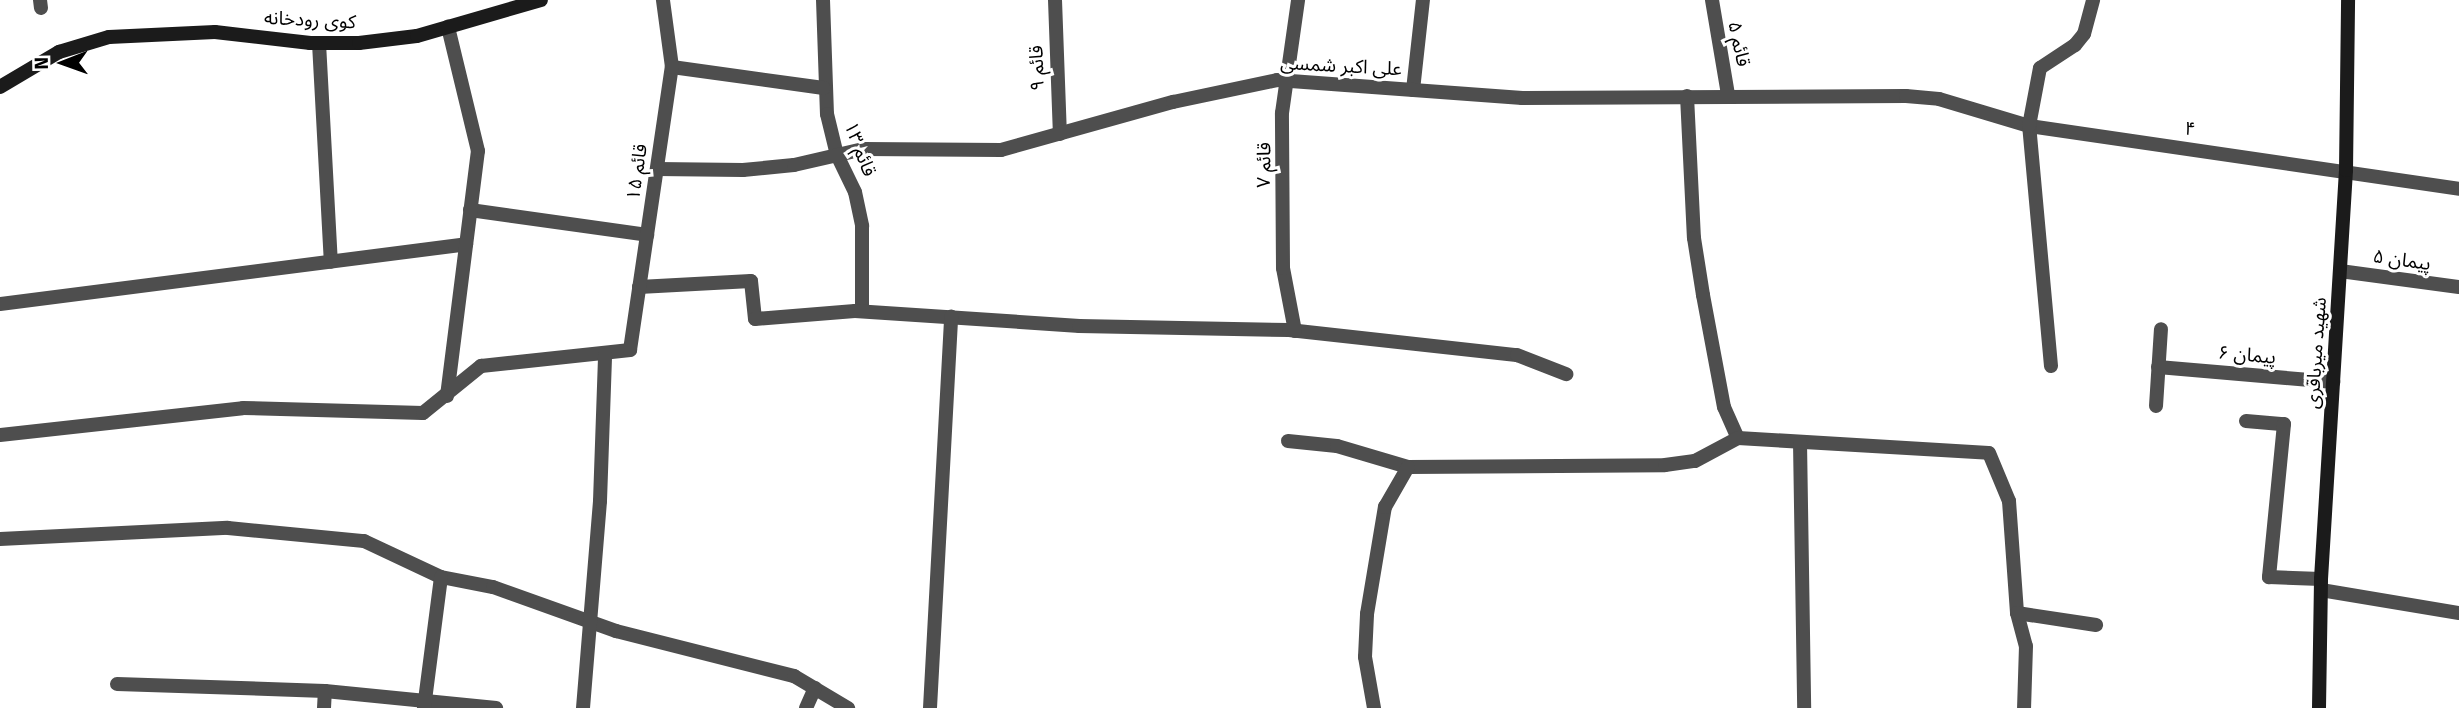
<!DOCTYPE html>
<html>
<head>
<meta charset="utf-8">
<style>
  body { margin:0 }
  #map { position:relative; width:2459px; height:708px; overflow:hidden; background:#fff; font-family:"Fira Sans","Noto Sans Arabic",sans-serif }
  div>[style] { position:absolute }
  .street>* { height:14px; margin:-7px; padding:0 7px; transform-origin:7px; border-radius:7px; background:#4e4e4e }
  .secondary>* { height:14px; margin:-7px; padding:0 7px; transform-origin:7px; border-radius:7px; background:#1b1b1b }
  span { translate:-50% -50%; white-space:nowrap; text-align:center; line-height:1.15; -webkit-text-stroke:6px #fff; paint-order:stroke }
  .street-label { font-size:19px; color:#000 }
  .north { position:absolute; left:28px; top:28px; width:70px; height:70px; -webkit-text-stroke:5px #fff; paint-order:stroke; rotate:269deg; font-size:19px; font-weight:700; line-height:28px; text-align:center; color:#000 }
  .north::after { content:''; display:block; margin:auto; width:24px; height:32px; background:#000; clip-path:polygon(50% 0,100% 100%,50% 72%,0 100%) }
</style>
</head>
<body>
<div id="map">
  <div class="street">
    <div style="left:40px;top:0;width:8px;rotate:83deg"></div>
    <div style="left:823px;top:0;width:114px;rotate:88deg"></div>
    <div style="left:827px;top:114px;width:42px;rotate:76.3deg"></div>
    <div style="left:837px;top:155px;width:41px;rotate:64.1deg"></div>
    <div style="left:855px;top:192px;width:35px;rotate:78deg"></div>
    <div style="left:862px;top:226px;width:85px;rotate:90deg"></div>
    <div style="left:1055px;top:0;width:134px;rotate:87.9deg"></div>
    <div style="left:1712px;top:0;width:96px;rotate:80.4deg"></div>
    <div style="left:319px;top:43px;width:219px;rotate:86.9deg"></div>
    <div style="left:672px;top:67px;width:153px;rotate:7.9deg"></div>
    <div style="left:1413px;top:90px;width:91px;rotate:-83.7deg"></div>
    <div style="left:1687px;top:96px;width:142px;rotate:87.2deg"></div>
    <div style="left:1694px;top:238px;width:58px;rotate:81deg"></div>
    <div style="left:1703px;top:295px;width:114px;rotate:79.4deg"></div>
    <div style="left:1724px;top:407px;width:34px;rotate:66deg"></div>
    <div style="left:1738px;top:438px;width:251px;rotate:3.4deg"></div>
    <div style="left:1989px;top:453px;width:52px;rotate:67.4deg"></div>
    <div style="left:2009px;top:501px;width:112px;rotate:85.9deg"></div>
    <div style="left:2017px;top:613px;width:34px;rotate:75deg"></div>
    <div style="left:2026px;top:646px;width:62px;rotate:91.8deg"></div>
    <div style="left:657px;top:169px;width:86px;rotate:0.7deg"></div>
    <div style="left:743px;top:170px;width:51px;rotate:-5.6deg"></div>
    <div style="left:794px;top:165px;width:72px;rotate:-12.9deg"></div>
    <div style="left:864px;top:149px;width:137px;rotate:0.4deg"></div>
    <div style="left:1001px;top:150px;width:179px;rotate:-15.6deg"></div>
    <div style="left:1173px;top:102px;width:106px;rotate:-11.9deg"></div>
    <div style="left:1277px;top:80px;width:246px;rotate:4.2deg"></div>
    <div style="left:1522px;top:98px;width:384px;rotate:-0.3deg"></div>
    <div style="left:1906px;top:96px;width:33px;rotate:5deg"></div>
    <div style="left:1939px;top:99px;width:94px;rotate:16.7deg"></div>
    <div style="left:2029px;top:126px;width:435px;rotate:8.3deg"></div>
    <div style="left:470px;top:210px;width:179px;rotate:8deg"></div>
    <div style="left:2340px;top:271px;width:120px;rotate:7.7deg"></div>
    <div style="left:639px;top:287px;width:112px;rotate:-3.1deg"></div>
    <div style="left:751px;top:281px;width:38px;rotate:84deg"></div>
    <div style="left:755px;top:319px;width:100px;rotate:-4.6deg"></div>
    <div style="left:855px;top:311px;width:225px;rotate:3.8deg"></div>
    <div style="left:1079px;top:326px;width:210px;rotate:1.1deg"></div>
    <div style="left:1289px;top:330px;width:229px;rotate:6.3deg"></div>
    <div style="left:1517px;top:355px;width:53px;rotate:21.2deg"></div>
    <div style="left:0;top:304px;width:470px;rotate:-7.3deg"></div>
    <div style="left:1295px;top:331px;width:64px;rotate:-100.8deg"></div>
    <div style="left:1283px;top:268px;width:155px;rotate:-90.4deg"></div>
    <div style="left:1282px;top:113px;width:114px;rotate:-81.9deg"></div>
    <div style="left:2051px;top:366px;width:241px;rotate:-95.2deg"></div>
    <div style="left:2029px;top:126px;width:59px;rotate:-79.3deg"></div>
    <div style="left:2040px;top:68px;width:42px;rotate:-33.3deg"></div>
    <div style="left:2075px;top:45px;width:14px;rotate:-51deg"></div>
    <div style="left:2084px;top:34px;width:35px;rotate:-75deg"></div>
    <div style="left:2158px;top:367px;width:176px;rotate:4.9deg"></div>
    <div style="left:447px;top:396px;width:247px;rotate:-82.8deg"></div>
    <div style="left:478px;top:151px;width:128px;rotate:-103.6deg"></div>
    <div style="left:2156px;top:406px;width:77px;rotate:-86.3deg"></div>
    <div style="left:2246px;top:421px;width:38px;rotate:5deg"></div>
    <div style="left:2284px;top:424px;width:154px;rotate:95.6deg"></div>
    <div style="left:2269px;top:577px;width:52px;rotate:2.2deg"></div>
    <div style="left:0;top:435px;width:244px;rotate:-6.3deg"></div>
    <div style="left:243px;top:408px;width:180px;rotate:1.6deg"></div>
    <div style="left:423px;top:413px;width:75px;rotate:-39deg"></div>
    <div style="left:481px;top:366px;width:150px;rotate:-6.1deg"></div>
    <div style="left:630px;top:350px;width:286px;rotate:-81.6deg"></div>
    <div style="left:672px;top:67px;width:68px;rotate:-97.7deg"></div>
    <div style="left:1288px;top:441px;width:49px;rotate:5.8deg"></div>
    <div style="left:1337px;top:446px;width:74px;rotate:16.5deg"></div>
    <div style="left:1408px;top:467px;width:257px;rotate:-0.4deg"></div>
    <div style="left:1665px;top:465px;width:30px;rotate:-8deg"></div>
    <div style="left:1695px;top:461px;width:49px;rotate:-28.1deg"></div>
    <div style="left:1800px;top:442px;width:266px;rotate:89.1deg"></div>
    <div style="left:0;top:539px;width:228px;rotate:-2.8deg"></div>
    <div style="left:228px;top:528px;width:137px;rotate:5.5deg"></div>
    <div style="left:364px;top:541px;width:85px;rotate:25.1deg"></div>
    <div style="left:441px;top:577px;width:53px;rotate:10.9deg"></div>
    <div style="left:493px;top:587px;width:131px;rotate:19.7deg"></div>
    <div style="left:616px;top:631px;width:184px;rotate:14.2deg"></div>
    <div style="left:794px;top:676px;width:63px;rotate:30.7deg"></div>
    <div style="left:2321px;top:590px;width:140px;rotate:9.5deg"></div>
    <div style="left:2017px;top:613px;width:80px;rotate:8.6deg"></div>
    <div style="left:117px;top:684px;width:208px;rotate:1.9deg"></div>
    <div style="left:325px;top:691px;width:172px;rotate:5.7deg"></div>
    <div style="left:324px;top:708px;width:17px;rotate:-87deg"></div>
    <div style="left:424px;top:708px;width:132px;rotate:-82.6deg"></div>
    <div style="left:583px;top:708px;width:208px;rotate:-85.3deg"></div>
    <div style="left:600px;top:501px;width:146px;rotate:-88deg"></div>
    <div style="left:806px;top:708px;width:22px;rotate:-66deg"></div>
    <div style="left:930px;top:708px;width:392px;rotate:-86.9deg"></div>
    <div style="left:1374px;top:708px;width:52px;rotate:-100deg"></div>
    <div style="left:1365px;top:657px;width:43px;rotate:-87.3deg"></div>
    <div style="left:1367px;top:614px;width:109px;rotate:-80.5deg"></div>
    <div style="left:1385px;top:507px;width:46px;rotate:-60.1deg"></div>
  </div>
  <div class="secondary">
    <div style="left:0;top:87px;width:69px;rotate:-30.7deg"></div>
    <div style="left:59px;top:52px;width:52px;rotate:-16.7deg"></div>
    <div style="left:109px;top:37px;width:106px;rotate:-2.7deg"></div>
    <div style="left:215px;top:32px;width:96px;rotate:6.6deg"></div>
    <div style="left:310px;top:43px;width:49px"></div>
    <div style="left:359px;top:43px;width:58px;rotate:-6.9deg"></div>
    <div style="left:417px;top:36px;width:129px;rotate:-16.2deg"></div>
    <div style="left:2319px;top:708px;width:129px;rotate:-89.1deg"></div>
    <div style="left:2321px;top:579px;width:410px;rotate:-86.5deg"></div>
    <div style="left:2346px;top:170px;width:170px;rotate:-89.3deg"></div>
  </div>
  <div class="street-label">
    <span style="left:310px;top:20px;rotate:3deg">کوی رودخانه</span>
    <span style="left:1739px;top:44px;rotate:78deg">قائم ۵</span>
    <span style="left:1341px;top:66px;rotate:3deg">علی اکبر شمسی</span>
    <span style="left:1037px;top:68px;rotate:-92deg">قائم ۹</span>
    <span style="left:2190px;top:129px;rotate:8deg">۴</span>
    <span style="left:860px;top:149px;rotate:69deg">قائم ۱۳</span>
    <span style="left:1264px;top:165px;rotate:-89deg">قائم ۷</span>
    <span style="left:637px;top:172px;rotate:-82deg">قائم ۱۵</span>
    <span style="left:2402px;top:260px;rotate:8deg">پیمان ۵</span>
    <span style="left:2316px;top:353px;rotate:-86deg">شهید میرباقری</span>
    <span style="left:2247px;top:355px;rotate:5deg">پیمان ۶</span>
  </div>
  <div class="north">N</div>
</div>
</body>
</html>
